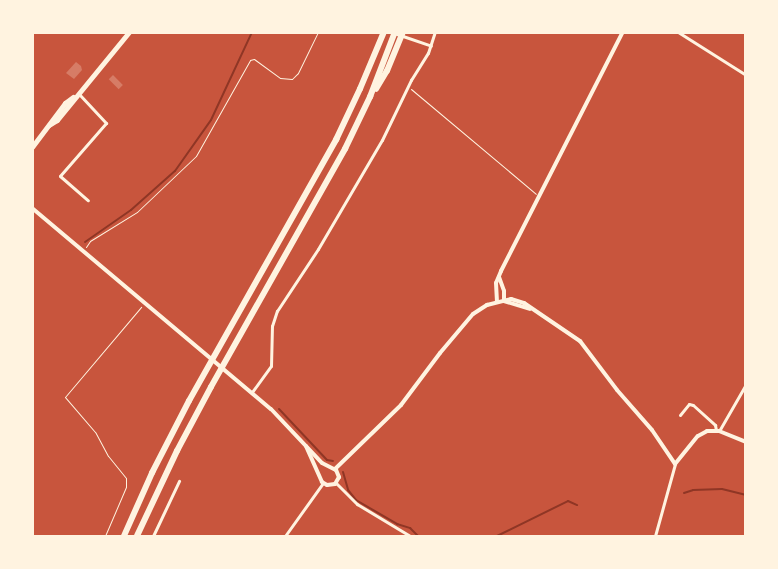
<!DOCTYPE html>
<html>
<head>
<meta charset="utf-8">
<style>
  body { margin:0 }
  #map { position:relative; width:778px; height:569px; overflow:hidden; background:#c8553d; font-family:Roboto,sans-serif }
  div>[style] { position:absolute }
  .stream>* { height:2px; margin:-1px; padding:0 1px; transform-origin:1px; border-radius:1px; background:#8f3625 }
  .building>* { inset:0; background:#d67c66; transform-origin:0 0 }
  .path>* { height:1px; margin:-0.5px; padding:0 0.5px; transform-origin:0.5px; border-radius:0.5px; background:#fff3e0 }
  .minor>* { height:3px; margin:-1.5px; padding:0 1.5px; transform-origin:1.5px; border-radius:1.5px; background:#fff3e0 }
  .tertiary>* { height:4px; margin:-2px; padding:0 2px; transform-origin:2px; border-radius:2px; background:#fff3e0 }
  .primary>* { height:5px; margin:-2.5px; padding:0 2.5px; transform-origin:2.5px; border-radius:2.5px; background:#fff3e0 }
  .motorway>* { height:5.5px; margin:-2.75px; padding:0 2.75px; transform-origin:2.75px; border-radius:2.75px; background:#fff3e0 }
  span { translate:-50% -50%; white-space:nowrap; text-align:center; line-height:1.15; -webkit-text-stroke:4.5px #fff3e0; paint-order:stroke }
  .frame { position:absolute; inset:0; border:34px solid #fff3e0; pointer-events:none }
</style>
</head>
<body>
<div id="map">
  <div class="stream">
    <div style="left:85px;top:242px;width:56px;rotate:-34.8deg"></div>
    <div style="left:131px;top:210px;width:59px;rotate:-41.6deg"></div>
    <div style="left:175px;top:171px;width:62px;rotate:-54.8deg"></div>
    <div style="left:211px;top:120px;width:97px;rotate:-65deg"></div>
    <div style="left:279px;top:409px;width:70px;rotate:46.7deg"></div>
    <div style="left:327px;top:460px;width:6px;rotate:9deg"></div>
    <div style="left:343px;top:472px;width:19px;rotate:74deg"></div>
    <div style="left:348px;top:490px;width:13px;rotate:51deg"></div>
    <div style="left:356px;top:500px;width:48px;rotate:30.3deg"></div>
    <div style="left:397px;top:524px;width:14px;rotate:17deg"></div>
    <div style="left:410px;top:528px;width:11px;rotate:45deg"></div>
    <div style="left:684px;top:493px;width:9px;rotate:-18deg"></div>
    <div style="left:693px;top:490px;width:29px;rotate:-2deg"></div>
    <div style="left:722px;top:489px;width:25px;rotate:14deg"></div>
    <div style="left:497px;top:536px;width:79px;rotate:-26.2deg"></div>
    <div style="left:568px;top:501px;width:10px;rotate:24deg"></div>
  </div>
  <div class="building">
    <div style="clip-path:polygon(76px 62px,81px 66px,82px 70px,74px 79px,66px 73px)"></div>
    <div style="left:113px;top:75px;width:14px;height:6px;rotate:45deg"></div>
  </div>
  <div class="path">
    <div style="left:411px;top:89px;width:163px;rotate:40deg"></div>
    <div style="left:86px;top:247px;width:7px;rotate:-56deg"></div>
    <div style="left:90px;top:241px;width:55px;rotate:-31.7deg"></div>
    <div style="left:137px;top:212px;width:81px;rotate:-43.5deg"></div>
    <div style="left:196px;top:156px;width:110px;rotate:-60.6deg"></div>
    <div style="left:250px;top:60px;width:4px;rotate:-14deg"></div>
    <div style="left:254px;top:59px;width:32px;rotate:36deg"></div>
    <div style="left:280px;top:78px;width:12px;rotate:5deg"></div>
    <div style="left:292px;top:79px;width:8px;rotate:-45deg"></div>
    <div style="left:298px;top:73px;width:46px;rotate:-64deg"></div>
    <div style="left:105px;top:536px;width:53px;rotate:-66.8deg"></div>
    <div style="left:126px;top:487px;width:9px;rotate:-90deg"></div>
    <div style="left:126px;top:478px;width:28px;rotate:-129deg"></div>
    <div style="left:108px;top:456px;width:27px;rotate:-118deg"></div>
    <div style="left:95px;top:432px;width:46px;rotate:-130.6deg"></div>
    <div style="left:65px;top:397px;width:118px;rotate:-49.8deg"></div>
  </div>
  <div class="minor">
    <div style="left:678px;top:32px;width:80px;rotate:32.3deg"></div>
    <div style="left:394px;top:33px;width:39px;rotate:19deg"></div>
    <div style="left:79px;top:94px;width:40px;rotate:47deg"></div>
    <div style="left:106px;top:123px;width:70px;rotate:131deg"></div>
    <div style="left:60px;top:176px;width:37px;rotate:41deg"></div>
    <div style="left:252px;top:392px;width:32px;rotate:-54deg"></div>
    <div style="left:271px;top:366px;width:40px;rotate:-88.6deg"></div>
    <div style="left:272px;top:326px;width:16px;rotate:-72deg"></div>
    <div style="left:277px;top:311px;width:74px;rotate:-56.5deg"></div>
    <div style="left:318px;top:249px;width:126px;rotate:-59.6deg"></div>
    <div style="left:382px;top:140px;width:67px;rotate:-64.2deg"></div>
    <div style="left:411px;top:80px;width:32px;rotate:-58deg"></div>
    <div style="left:428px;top:53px;width:22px;rotate:-72deg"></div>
    <div style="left:680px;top:415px;width:14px;rotate:-51deg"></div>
    <div style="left:689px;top:404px;width:4px;rotate:14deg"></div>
    <div style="left:693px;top:405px;width:30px;rotate:42deg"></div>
    <div style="left:715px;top:425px;width:5px;rotate:79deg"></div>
    <div style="left:719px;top:431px;width:54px;rotate:-60.1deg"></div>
    <div style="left:336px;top:483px;width:30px;rotate:45deg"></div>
    <div style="left:357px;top:504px;width:62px;rotate:31.1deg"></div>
    <div style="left:153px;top:536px;width:61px;rotate:-64.7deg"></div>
    <div style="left:285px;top:536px;width:65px;rotate:-54.4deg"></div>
    <div style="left:655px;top:536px;width:75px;rotate:-74.5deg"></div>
  </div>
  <div class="tertiary">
    <div style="left:32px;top:208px;width:312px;rotate:40.1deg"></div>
    <div style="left:271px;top:409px;width:74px;rotate:46.6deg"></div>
    <div style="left:322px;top:463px;width:16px;rotate:27deg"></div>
    <div style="left:336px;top:470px;width:8px;rotate:67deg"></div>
    <div style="left:339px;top:477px;width:8px;rotate:120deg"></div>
    <div style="left:335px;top:484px;width:8px;rotate:173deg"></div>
    <div style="left:327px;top:485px;width:6px;rotate:-149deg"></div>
    <div style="left:322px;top:482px;width:39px;rotate:-114deg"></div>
    <div style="left:499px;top:277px;width:15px;rotate:70deg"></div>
    <div style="left:504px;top:291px;width:10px;rotate:90deg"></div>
    <div style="left:504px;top:301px;width:27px;rotate:17deg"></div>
    <div style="left:497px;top:302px;width:19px;rotate:-93deg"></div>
    <div style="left:496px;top:283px;width:13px;rotate:-67deg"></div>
    <div style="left:501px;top:271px;width:268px;rotate:-63deg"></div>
    <div style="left:335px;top:469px;width:92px;rotate:-44.1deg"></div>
    <div style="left:401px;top:405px;width:65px;rotate:-53.1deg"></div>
    <div style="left:440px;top:353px;width:51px;rotate:-49.8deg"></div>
    <div style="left:473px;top:314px;width:17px;rotate:-33deg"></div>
    <div style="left:487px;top:305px;width:25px;rotate:-14deg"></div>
    <div style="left:511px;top:299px;width:14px;rotate:17deg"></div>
    <div style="left:524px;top:303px;width:68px;rotate:34.2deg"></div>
    <div style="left:580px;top:341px;width:61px;rotate:52.9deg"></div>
    <div style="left:617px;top:390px;width:53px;rotate:48.8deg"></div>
    <div style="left:652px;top:430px;width:41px;rotate:55.9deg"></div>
    <div style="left:675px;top:464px;width:36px;rotate:-51deg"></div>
    <div style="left:698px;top:436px;width:10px;rotate:-29deg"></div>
    <div style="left:707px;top:431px;width:12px"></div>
    <div style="left:719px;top:431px;width:29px;rotate:22deg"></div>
  </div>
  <div class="primary">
    <div style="left:49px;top:125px;width:9px;rotate:-32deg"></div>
    <div style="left:57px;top:120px;width:114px;rotate:-50.7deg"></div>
    <div style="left:32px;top:147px;width:55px;rotate:-53.1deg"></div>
    <div style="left:65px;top:103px;width:10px;rotate:-37deg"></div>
  </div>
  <div class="motorway">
    <div style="left:376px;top:89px;width:21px;rotate:-59deg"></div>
    <div style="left:387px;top:71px;width:42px;rotate:-67.7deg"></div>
    <div style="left:124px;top:536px;width:69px;rotate:-66deg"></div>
    <div style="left:152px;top:473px;width:81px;rotate:-62.8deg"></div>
    <div style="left:189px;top:401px;width:300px;rotate:-60.6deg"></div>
    <div style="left:336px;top:140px;width:56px;rotate:-64.8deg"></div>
    <div style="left:360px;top:89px;width:62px;rotate:-67.2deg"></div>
    <div style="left:137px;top:536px;width:94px;rotate:-64.8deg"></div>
    <div style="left:177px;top:451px;width:72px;rotate:-62deg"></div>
    <div style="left:211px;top:387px;width:273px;rotate:-60.6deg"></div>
    <div style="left:345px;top:149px;width:58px;rotate:-64.3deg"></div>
    <div style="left:370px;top:97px;width:70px;rotate:-69deg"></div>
  </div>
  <div class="frame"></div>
</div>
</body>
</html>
